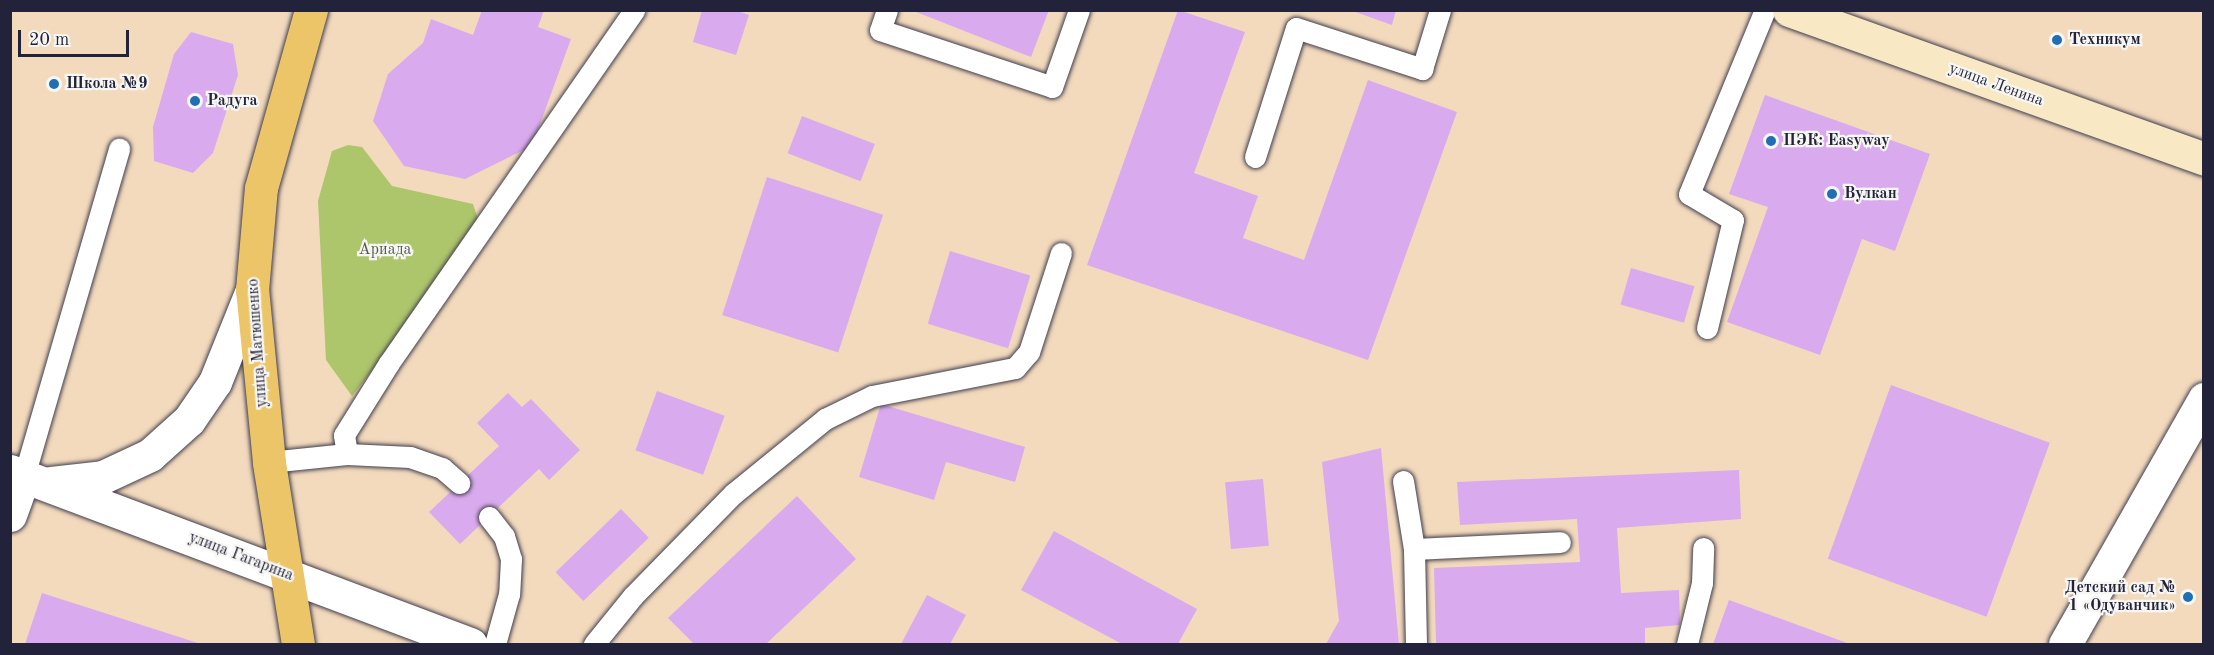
<!DOCTYPE html>
<html>
<head>
<meta charset="utf-8">
<style>
  body { margin:0 }
  #map { position:relative; width:2214px; height:655px; overflow:hidden; background:#f3dabd; font-family:"Old Standard TT",serif }
  div>[style] { position:absolute }
  .green>* { inset:0; background:#adc56b }
  .building>* { inset:0; background:#daaaee; transform-origin:0 0 }
  .roads { filter:drop-shadow(0 0 2px #413e4e) drop-shadow(0 0 2px #413e4e) }
  .lane>* { height:21px; margin:-10.5px; padding:0 10.5px; transform-origin:10.5px; border-radius:10.5px; background:#fff }
  .street>* { height:33px; margin:-16.5px; padding:0 16.5px; transform-origin:16.5px; border-radius:16.5px; background:#fff }
  .secondary>* { height:33px; margin:-16.5px; padding:0 16.5px; transform-origin:16.5px; border-radius:16.5px; background:#f8e8c3 }
  .primary>* { height:33px; margin:-16.5px; padding:0 16.5px; transform-origin:16.5px; border-radius:16.5px; background:#edc569 }
  .dots>* { width:16px; height:16px; translate:-50% -50%; box-sizing:border-box; border:3px solid #f6f6f2; border-radius:50% }
  span { translate:-50% -50%; white-space:nowrap; text-align:center; line-height:1.15; -webkit-text-stroke:4.5px #f6f6f2; paint-order:stroke }
  .poi-label { font-size:16px; color:#22223b; font-weight:700 }
  .left { translate:0 -50%; text-align:left }
  .right { translate:-100% -50%; text-align:right }
  .street-label { font-size:16px; color:#22223b }
  .park-label { font-size:16px; color:#535b4c }
  .frame { position:absolute; inset:0; border:12px solid #22223b; pointer-events:none }
  .scale { position:absolute; left:18px; top:30px; width:111px; height:27px; box-sizing:border-box; border:3px solid #22223b; border-top:0; padding-left:8px; font-size:18px; line-height:21px; white-space:nowrap; color:#22223b; -webkit-text-stroke:4px #f6f6f2; paint-order:stroke }
</style>
</head>
<body>
<div id="map">
  <div class="green">
    <div style="clip-path:polygon(348px 145px,362px 147px,392px 186px,473px 204px,482px 231px,352px 396px,326px 360px,318px 201px,332px 151px)"></div>
  </div>
  <div class="building">
    <div style="clip-path:polygon(482px 10px,544px 10px,538px 27px,571px 39px,532px 146px,465px 179px,404px 166px,373px 121px,388px 74px,423px 43px,431px 19px,473px 35px)"></div>
    <div style="clip-path:polygon(702px 10px,735px 10px,749px 15px,736px 55px,693px 42px)"></div>
    <div style="clip-path:polygon(911px 10px,1049px 10px,1031px 57px)"></div>
    <div style="clip-path:polygon(1178px 10px,1245px 32px,1194px 173px,1258px 196px,1243px 238px,1304px 260px,1368px 80px,1457px 112px,1368px 360px,1087px 265px)"></div>
    <div style="clip-path:polygon(1350px 10px,1396px 10px,1392px 25px)"></div>
    <div style="clip-path:polygon(191px 32px,233px 44px,238px 75px,213px 153px,193px 173px,154px 161px,153px 127px,174px 54px)"></div>
    <div style="clip-path:polygon(1765px 95px,1930px 154px,1895px 251px,1862px 239px,1820px 355px,1727px 322px,1768px 207px,1729px 194px)"></div>
    <div style="left:802px;top:116px;width:78px;height:40px;rotate:21deg"></div>
    <div style="left:767px;top:177px;width:122px;height:145px;rotate:18deg"></div>
    <div style="left:950px;top:251px;width:84px;height:76px;rotate:17deg"></div>
    <div style="left:1631px;top:268px;width:66px;height:38px;rotate:16deg"></div>
    <div style="left:1891px;top:385px;width:169px;height:185px;rotate:20deg"></div>
    <div style="left:657px;top:391px;width:72px;height:63px;rotate:20deg"></div>
    <div style="clip-path:polygon(508px 393px,522px 407px,531px 399px,580px 450px,549px 480px,539px 469px,460px 544px,429px 512px,499px 446px,477px 423px)"></div>
    <div style="clip-path:polygon(881px 404px,1025px 447px,1015px 482px,946px 462px,934px 500px,859px 477px)"></div>
    <div style="clip-path:polygon(1381px 448px,1399px 644px,1326px 644px,1339px 621px,1322px 462px)"></div>
    <div style="clip-path:polygon(1739px 470px,1741px 519px,1617px 528px,1621px 593px,1679px 590px,1680px 625px,1645px 628px,1645px 644px,1436px 644px,1434px 568px,1580px 562px,1577px 519px,1460px 525px,1457px 482px)"></div>
    <div style="left:1263px;top:479px;width:67px;height:38px;rotate:85deg"></div>
    <div style="clip-path:polygon(797px 496px,856px 559px,766px 644px,694px 644px,668px 618px)"></div>
    <div style="left:621px;top:509px;width:40px;height:91px;rotate:46deg"></div>
    <div style="clip-path:polygon(1054px 531px,1197px 609px,1178px 644px,1122px 644px,1021px 590px)"></div>
    <div style="clip-path:polygon(42px 593px,201px 644px,25px 644px)"></div>
    <div style="clip-path:polygon(927px 595px,966px 615px,950px 644px,901px 644px)"></div>
    <div style="clip-path:polygon(1729px 600px,1850px 644px,1713px 644px)"></div>
  </div>
  <div class="roads">
    <div class="lane">
      <div style="left:887px;top:10px;width:21px;rotate:109deg"></div>
      <div style="left:880px;top:30px;width:181px;rotate:18.3deg"></div>
      <div style="left:1052px;top:87px;width:82px;rotate:-70.7deg"></div>
      <div style="left:1255px;top:157px;width:135px;rotate:-72.4deg"></div>
      <div style="left:1296px;top:28px;width:133px;rotate:18deg"></div>
      <div style="left:1422px;top:69px;width:62px;rotate:-73deg"></div>
      <div style="left:1707px;top:328px;width:111px;rotate:-76.5deg"></div>
      <div style="left:1733px;top:220px;width:51px;rotate:-149.4deg"></div>
      <div style="left:1689px;top:194px;width:199px;rotate:-67.6deg"></div>
      <div style="left:347px;top:454px;width:19px;rotate:-99deg"></div>
      <div style="left:344px;top:435px;width:85px;rotate:-58deg"></div>
      <div style="left:389px;top:363px;width:430px;rotate:-55.2deg"></div>
      <div style="left:269px;top:462px;width:78px;rotate:-5.9deg"></div>
      <div style="left:347px;top:454px;width:63px;rotate:2.7deg"></div>
      <div style="left:410px;top:457px;width:34px;rotate:19deg"></div>
      <div style="left:442px;top:468px;width:23px;rotate:41deg"></div>
      <div style="left:24px;top:476px;width:341px;rotate:-73.8deg"></div>
      <div style="left:1403px;top:481px;width:69px;rotate:80.8deg"></div>
      <div style="left:1414px;top:549px;width:95px;rotate:88.8deg"></div>
      <div style="left:489px;top:517px;width:24px;rotate:52deg"></div>
      <div style="left:504px;top:536px;width:24px;rotate:73deg"></div>
      <div style="left:511px;top:559px;width:35px;rotate:93deg"></div>
      <div style="left:509px;top:594px;width:52px;rotate:105.6deg"></div>
      <div style="left:1414px;top:549px;width:146px;rotate:-2.7deg"></div>
      <div style="left:594px;top:644px;width:62px;rotate:-50.9deg"></div>
      <div style="left:633px;top:596px;width:143px;rotate:-45.6deg"></div>
      <div style="left:733px;top:494px;width:119px;rotate:-39.2deg"></div>
      <div style="left:825px;top:419px;width:52px;rotate:-26.1deg"></div>
      <div style="left:872px;top:396px;width:146px;rotate:-11.1deg"></div>
      <div style="left:1015px;top:368px;width:21px;rotate:-49deg"></div>
      <div style="left:1029px;top:352px;width:104px;rotate:-72.1deg"></div>
      <div style="left:1687px;top:644px;width:63px;rotate:-76.2deg"></div>
      <div style="left:1702px;top:583px;width:35px;rotate:-88deg"></div>
    </div>
    <div class="street">
      <div style="left:10px;top:471px;width:492px;rotate:20.6deg"></div>
      <div style="left:51px;top:483px;width:52px;rotate:-6.6deg"></div>
      <div style="left:103px;top:477px;width:52px;rotate:-25.1deg"></div>
      <div style="left:150px;top:455px;width:52px;rotate:-41.9deg"></div>
      <div style="left:189px;top:420px;width:46px;rotate:-55.6deg"></div>
      <div style="left:215px;top:382px;width:99px;rotate:-68.1deg"></div>
      <div style="left:10px;top:515px;width:41px;rotate:-70.3deg"></div>
      <div style="left:2065px;top:644px;width:282px;rotate:-60.4deg"></div>
    </div>
    <div class="secondary">
      <div style="left:1789px;top:10px;width:441px;rotate:19.7deg"></div>
    </div>
    <div class="primary">
      <div style="left:298px;top:644px;width:184px;rotate:-99.1deg"></div>
      <div style="left:269px;top:462px;width:173px;rotate:-95.6deg"></div>
      <div style="left:252px;top:290px;width:102px;rotate:-85deg"></div>
      <div style="left:261px;top:188px;width:185px;rotate:-74.3deg"></div>
    </div>
  </div>
  <div class="dots">
    <div style="left:2057px;top:40px;background:#1f6fb2"></div>
    <div style="left:54px;top:84px;background:#1f6fb2"></div>
    <div style="left:195px;top:101px;background:#1f6fb2"></div>
    <div style="left:1771px;top:141px;background:#1f6fb2"></div>
    <div style="left:1832px;top:194px;background:#1f6fb2"></div>
    <div style="left:2188px;top:597px;background:#1f6fb2"></div>
  </div>
  <div class="poi-label">
    <span class="left" style="left:2069px;top:40px">Техникум</span>
    <span class="left" style="left:66px;top:84px">Школа №9</span>
    <span class="left" style="left:207px;top:101px">Радуга</span>
    <span class="left" style="left:1783px;top:141px">ПЭК: Easyway</span>
    <span class="left" style="left:1844px;top:194px">Вулкан</span>
    <span class="right" style="left:2176px;top:597px">Детский сад №<br>1 «Одуванчик»</span>
  </div>
  <div class="street-label">
    <span style="left:1996px;top:85px;rotate:20deg">улица Ленина</span>
    <span style="left:258px;top:343px;rotate:-94deg">улица Матюшенко</span>
    <span style="left:241px;top:557px;rotate:21deg">улица Гагарина</span>
  </div>
  <div class="park-label">
    <span style="left:385px;top:250px">Ариада</span>
  </div>
  <div class="frame"></div>
  <div class="scale">20 m</div>
</div>
</body>
</html>
